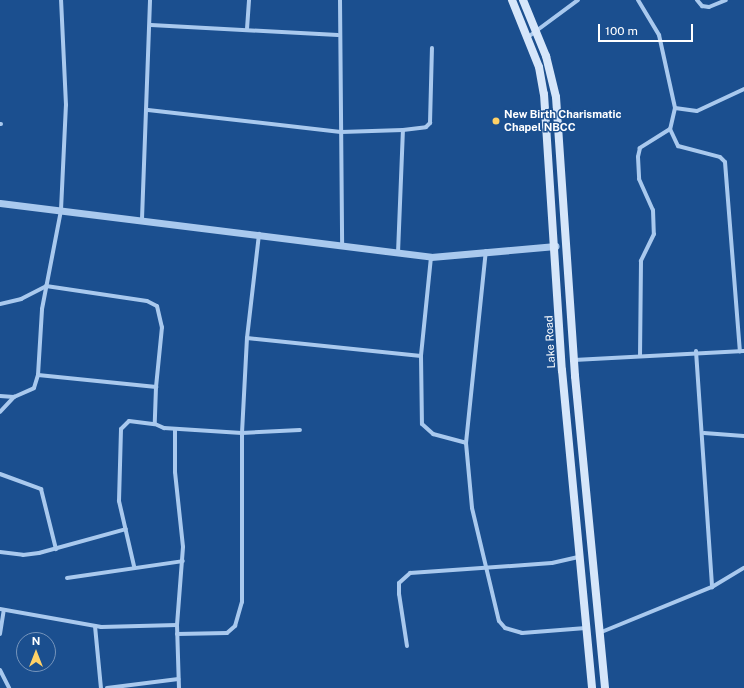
<!DOCTYPE html>
<html>
<head>
<meta charset="utf-8">
<style>
  body { margin:0 }
  #map { position:relative; width:744px; height:688px; overflow:hidden; background:#1b4f8f; font-family:"Public Sans",sans-serif }
  div>[style] { position:absolute }
  .minor>* { height:4px; margin:-2px; padding:0 2px; transform-origin:2px; border-radius:2px; background:#a9c9ee }
  .tertiary>* { height:7px; margin:-3.5px; padding:0 3.5px; transform-origin:3.5px; border-radius:3.5px; background:#a9c9ee }
  .secondary>* { height:8px; margin:-4px; padding:0 4px; transform-origin:4px; border-radius:4px; background:#d6e6fa }
  .dots>* { width:11px; height:11px; translate:-50% -50%; box-sizing:border-box; border:2px solid #1b4f8f; border-radius:50% }
  span { translate:-50% -50%; white-space:nowrap; text-align:center; line-height:1.15; -webkit-text-stroke:3px #1b4f8f; paint-order:stroke }
  .poi-label { font-size:11px; color:#fff; font-weight:700 }
  .left { translate:0 -50%; text-align:left }
  .street-label { font-size:11px; color:#fff }
  .north { position:absolute; left:16px; top:632px; width:40px; height:40px; box-sizing:border-box; background:#1b4f8f; border:1px solid #7695bc; border-radius:50%; rotate:0deg; font-size:11px; font-weight:700; line-height:16px; text-align:center; color:#fff }
  .north::after { content:''; display:block; margin:auto; width:14px; height:18px; background:#ffd166; clip-path:polygon(50% 0,100% 100%,50% 72%,0 100%) }
  .scale { position:absolute; left:598px; top:24px; width:95px; height:18px; box-sizing:border-box; border:2px solid #fff; border-top:0; padding-left:5px; font-size:12px; line-height:14px; white-space:nowrap; color:#fff; -webkit-text-stroke:3px #1b4f8f; paint-order:stroke }
</style>
</head>
<body>
<div id="map">
  <div class="minor">
    <div style="left:340px;top:0;width:246px;rotate:89.5deg"></div>
    <div style="left:638px;top:0;width:41px;rotate:59deg"></div>
    <div style="left:659px;top:35px;width:75px;rotate:77.6deg"></div>
    <div style="left:675px;top:108px;width:22px;rotate:103deg"></div>
    <div style="left:670px;top:129px;width:36px;rotate:148deg"></div>
    <div style="left:640px;top:148px;width:9px;rotate:103deg"></div>
    <div style="left:638px;top:157px;width:22px;rotate:87deg"></div>
    <div style="left:639px;top:179px;width:34px;rotate:66deg"></div>
    <div style="left:653px;top:210px;width:24px;rotate:88deg"></div>
    <div style="left:654px;top:234px;width:30px;rotate:116deg"></div>
    <div style="left:641px;top:261px;width:94px;rotate:90.6deg"></div>
    <div style="left:697px;top:0;width:8px;rotate:50deg"></div>
    <div style="left:702px;top:6px;width:7px;rotate:8deg"></div>
    <div style="left:709px;top:7px;width:18px;rotate:-22deg"></div>
    <div style="left:151px;top:25px;width:187px;rotate:3.1deg"></div>
    <div style="left:247px;top:29px;width:29px;rotate:-86deg"></div>
    <div style="left:528px;top:37px;width:62px;rotate:-36.5deg"></div>
    <div style="left:675px;top:108px;width:22px;rotate:8deg"></div>
    <div style="left:697px;top:111px;width:52px;rotate:-25.1deg"></div>
    <div style="left:148px;top:110px;width:194px;rotate:6.5deg"></div>
    <div style="left:341px;top:132px;width:62px;rotate:-1.8deg"></div>
    <div style="left:0;top:124px;width:1px"></div>
    <div style="left:670px;top:129px;width:19px;rotate:65deg"></div>
    <div style="left:678px;top:146px;width:43px;rotate:14.7deg"></div>
    <div style="left:720px;top:157px;width:7px;rotate:45deg"></div>
    <div style="left:725px;top:162px;width:190px;rotate:85.5deg"></div>
    <div style="left:142px;top:219px;width:219px;rotate:-87.9deg"></div>
    <div style="left:398px;top:253px;width:123px;rotate:-87.7deg"></div>
    <div style="left:403px;top:130px;width:23px;rotate:-7deg"></div>
    <div style="left:426px;top:127px;width:6px;rotate:-45deg"></div>
    <div style="left:430px;top:123px;width:75px;rotate:-88.5deg"></div>
    <div style="left:431px;top:257px;width:100px;rotate:95.8deg"></div>
    <div style="left:421px;top:356px;width:68px;rotate:89.2deg"></div>
    <div style="left:422px;top:424px;width:15px;rotate:42deg"></div>
    <div style="left:433px;top:434px;width:34px;rotate:15deg"></div>
    <div style="left:466px;top:443px;width:65px;rotate:84.7deg"></div>
    <div style="left:472px;top:508px;width:116px;rotate:76.6deg"></div>
    <div style="left:499px;top:621px;width:9px;rotate:49deg"></div>
    <div style="left:505px;top:628px;width:18px;rotate:16deg"></div>
    <div style="left:522px;top:633px;width:64px;rotate:-4.5deg"></div>
    <div style="left:0;top:304px;width:22px;rotate:-13deg"></div>
    <div style="left:21px;top:299px;width:28px;rotate:-27deg"></div>
    <div style="left:46px;top:286px;width:102px;rotate:8.4deg"></div>
    <div style="left:147px;top:301px;width:11px;rotate:27deg"></div>
    <div style="left:157px;top:306px;width:22px;rotate:77deg"></div>
    <div style="left:162px;top:327px;width:60px;rotate:95.7deg"></div>
    <div style="left:247px;top:338px;width:175px;rotate:5.9deg"></div>
    <div style="left:696px;top:351px;width:237px;rotate:86.1deg"></div>
    <div style="left:574px;top:360px;width:170px;rotate:-3deg"></div>
    <div style="left:38px;top:375px;width:119px;rotate:5.8deg"></div>
    <div style="left:156px;top:387px;width:37px;rotate:92deg"></div>
    <div style="left:155px;top:424px;width:10px;rotate:24deg"></div>
    <div style="left:164px;top:428px;width:78px;rotate:3.7deg"></div>
    <div style="left:242px;top:433px;width:58px;rotate:-3deg"></div>
    <div style="left:0;top:396px;width:14px;rotate:4deg"></div>
    <div style="left:0;top:412px;width:21px;rotate:-47deg"></div>
    <div style="left:14px;top:397px;width:22px;rotate:-24deg"></div>
    <div style="left:34px;top:388px;width:14px;rotate:-73deg"></div>
    <div style="left:38px;top:375px;width:66px;rotate:-86.5deg"></div>
    <div style="left:42px;top:309px;width:101px;rotate:-79.1deg"></div>
    <div style="left:61px;top:210px;width:105px;rotate:-87.3deg"></div>
    <div style="left:66px;top:105px;width:105px;rotate:-92.7deg"></div>
    <div style="left:175px;top:429px;width:43px;rotate:90deg"></div>
    <div style="left:175px;top:472px;width:75px;rotate:83.9deg"></div>
    <div style="left:183px;top:547px;width:78px;rotate:94.4deg"></div>
    <div style="left:177px;top:625px;width:63px;rotate:88.2deg"></div>
    <div style="left:704px;top:433px;width:40px;rotate:4.3deg"></div>
    <div style="left:466px;top:443px;width:193px;rotate:-84.1deg"></div>
    <div style="left:0;top:474px;width:44px;rotate:20.1deg"></div>
    <div style="left:41px;top:489px;width:62px;rotate:76deg"></div>
    <div style="left:0;top:552px;width:23px;rotate:7deg"></div>
    <div style="left:23px;top:555px;width:16px;rotate:-7deg"></div>
    <div style="left:39px;top:553px;width:90px;rotate:-15.4deg"></div>
    <div style="left:134px;top:566px;width:67px;rotate:-103deg"></div>
    <div style="left:119px;top:501px;width:72px;rotate:-88.4deg"></div>
    <div style="left:121px;top:429px;width:11px;rotate:-45deg"></div>
    <div style="left:129px;top:421px;width:26px;rotate:7deg"></div>
    <div style="left:67px;top:578px;width:117px;rotate:-8.3deg"></div>
    <div style="left:0;top:609px;width:103px;rotate:10.1deg"></div>
    <div style="left:101px;top:627px;width:76px;rotate:-1.5deg"></div>
    <div style="left:95px;top:626px;width:62px;rotate:84.5deg"></div>
    <div style="left:599px;top:633px;width:122px;rotate:-22.2deg"></div>
    <div style="left:712px;top:587px;width:37px;rotate:-31deg"></div>
    <div style="left:0;top:634px;width:24px;rotate:-81deg"></div>
    <div style="left:177px;top:634px;width:50px;rotate:-1.1deg"></div>
    <div style="left:227px;top:633px;width:11px;rotate:-41deg"></div>
    <div style="left:235px;top:626px;width:25px;rotate:-74deg"></div>
    <div style="left:242px;top:602px;width:169px;rotate:-90deg"></div>
    <div style="left:242px;top:433px;width:95px;rotate:-87deg"></div>
    <div style="left:247px;top:338px;width:105px;rotate:-83.4deg"></div>
    <div style="left:407px;top:646px;width:53px;rotate:-98.7deg"></div>
    <div style="left:399px;top:594px;width:11px;rotate:-90deg"></div>
    <div style="left:399px;top:583px;width:15px;rotate:-42deg"></div>
    <div style="left:410px;top:573px;width:142px;rotate:-4deg"></div>
    <div style="left:552px;top:563px;width:27px;rotate:-13deg"></div>
    <div style="left:0;top:670px;width:20px;rotate:63deg"></div>
    <div style="left:107px;top:688px;width:72px;rotate:-7.2deg"></div>
  </div>
  <div class="tertiary">
    <div style="left:0;top:203px;width:434px;rotate:7.1deg"></div>
    <div style="left:431px;top:257px;width:125px;rotate:-5deg"></div>
  </div>
  <div class="secondary">
    <div style="left:512px;top:0;width:72px;rotate:68.1deg"></div>
    <div style="left:539px;top:67px;width:27px;rotate:80deg"></div>
    <div style="left:544px;top:94px;width:277px;rotate:86.3deg"></div>
    <div style="left:562px;top:370px;width:319px;rotate:84.6deg"></div>
    <div style="left:523px;top:0;width:61px;rotate:67.7deg"></div>
    <div style="left:546px;top:56px;width:42px;rotate:76.3deg"></div>
    <div style="left:556px;top:97px;width:280px;rotate:86.1deg"></div>
    <div style="left:575px;top:376px;width:313px;rotate:84.5deg"></div>
  </div>
  <div class="dots">
    <div style="left:496px;top:121px;background:#ffd166"></div>
  </div>
  <div class="poi-label">
    <span class="left" style="left:504px;top:121px">New Birth Charismatic<br>Chapel NBCC</span>
  </div>
  <div class="street-label">
    <span style="left:550px;top:342px;rotate:-93deg">Lake Road</span>
  </div>
  <div class="north">N</div>
  <div class="scale">100 m</div>
</div>
</body>
</html>
